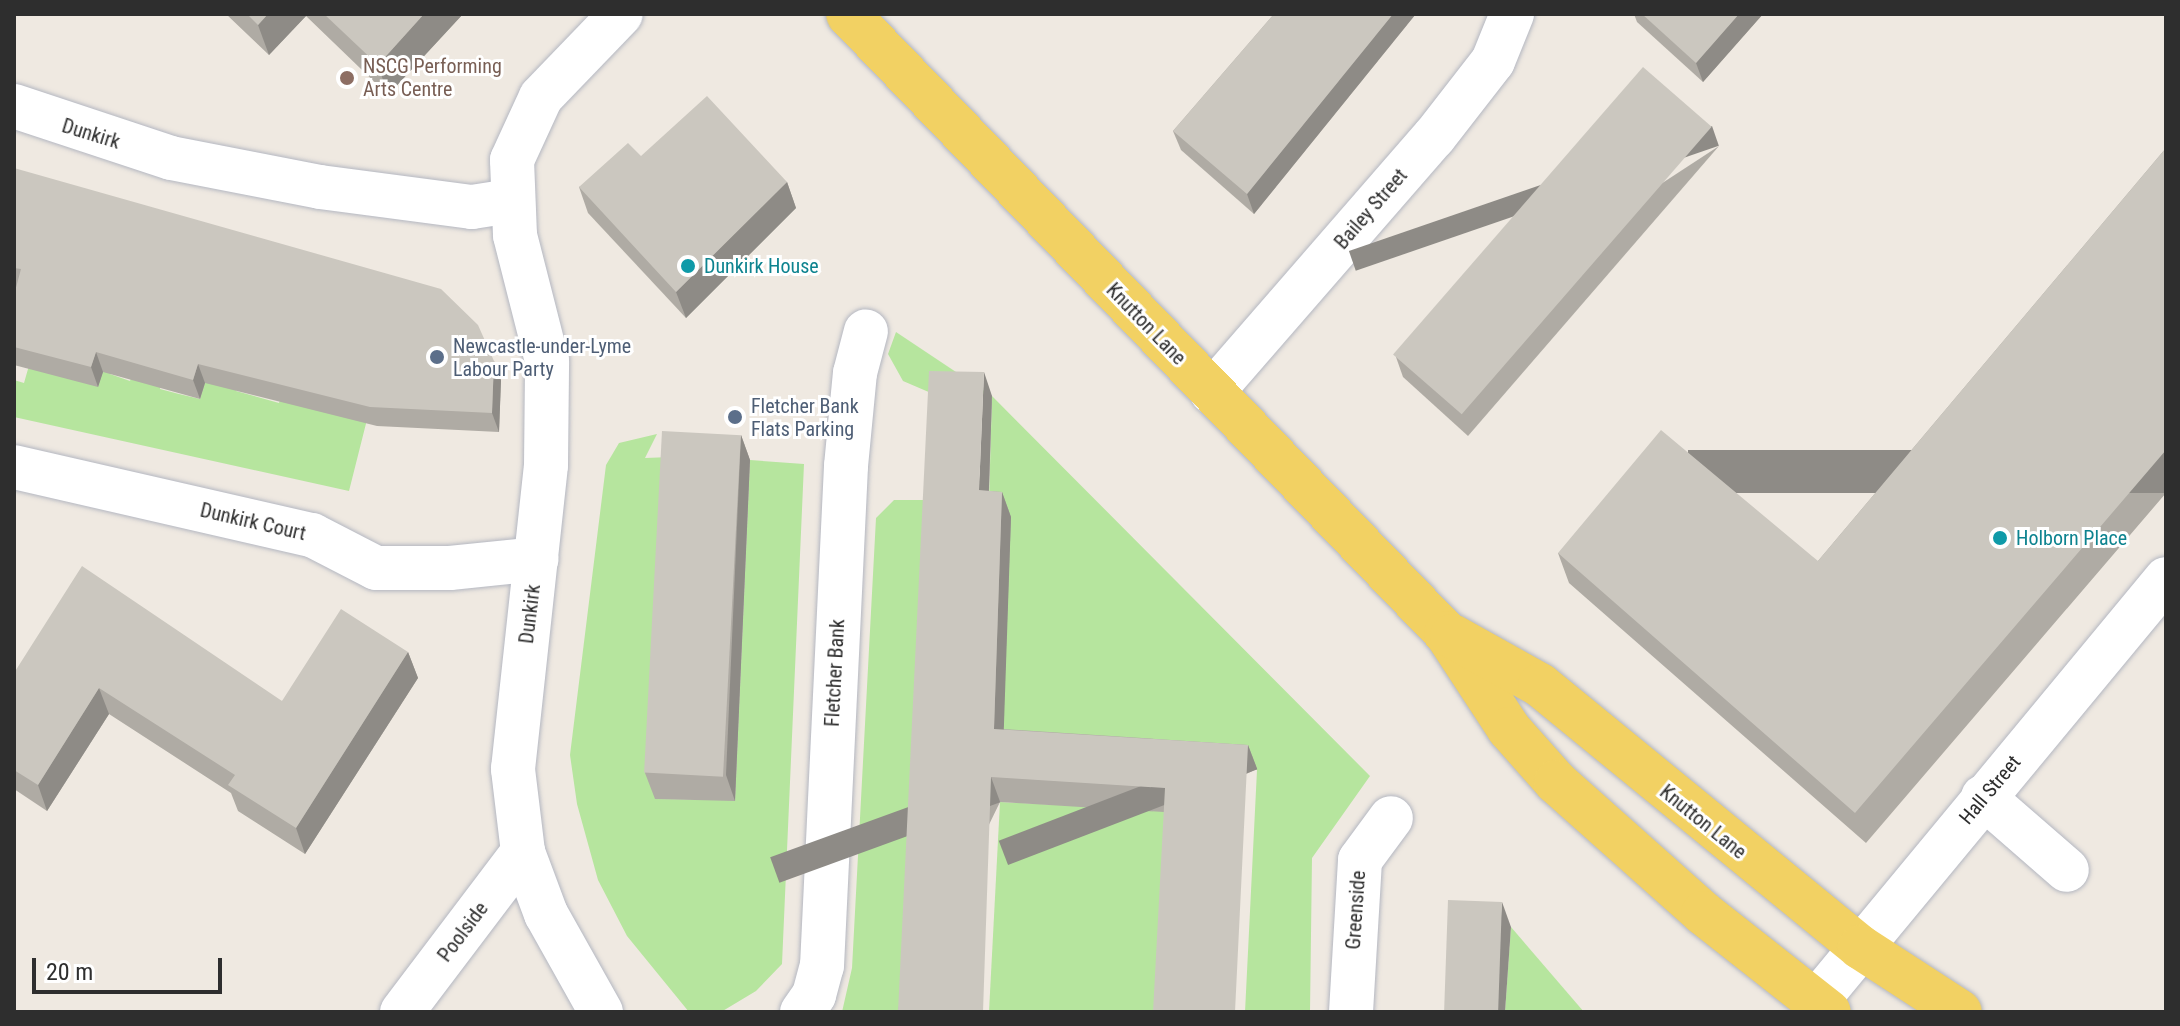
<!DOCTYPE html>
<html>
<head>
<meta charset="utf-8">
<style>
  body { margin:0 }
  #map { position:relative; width:2180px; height:1026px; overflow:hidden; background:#efe9e1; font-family:"Roboto Condensed",sans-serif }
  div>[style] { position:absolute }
  .green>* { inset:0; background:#b6e59e; transform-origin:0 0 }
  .roads { filter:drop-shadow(0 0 2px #b4b7c1) drop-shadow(0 0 2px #b4b7c1) }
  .minor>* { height:44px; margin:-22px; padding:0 22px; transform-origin:22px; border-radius:22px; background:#fff }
  .major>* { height:44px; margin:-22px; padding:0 22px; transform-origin:22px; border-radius:22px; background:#f2d163 }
  .wall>* { inset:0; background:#afaba4 }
  .shaded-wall>* { inset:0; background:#8e8b86; transform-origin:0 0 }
  .building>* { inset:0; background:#cbc7bf; transform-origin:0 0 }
  .dots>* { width:22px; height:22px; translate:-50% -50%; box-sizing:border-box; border:4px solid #fff; border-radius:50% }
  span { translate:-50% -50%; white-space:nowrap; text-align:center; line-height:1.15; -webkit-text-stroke:6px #fff; paint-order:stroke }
  .education-label { font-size:20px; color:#785e54 }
  .left { translate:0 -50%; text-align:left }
  .street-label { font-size:20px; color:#2e2e2e }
  .culture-label { font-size:20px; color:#0d838f }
  .service-label { font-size:20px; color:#4e5e75 }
  .frame { position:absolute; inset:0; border:16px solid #2e2e2e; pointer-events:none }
  .scale { position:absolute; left:32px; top:958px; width:190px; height:36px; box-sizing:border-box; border:4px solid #2e2e2e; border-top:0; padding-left:10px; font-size:24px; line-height:28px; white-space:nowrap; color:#2e2e2e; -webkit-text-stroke:6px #fff; paint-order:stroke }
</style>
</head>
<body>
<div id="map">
  <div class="green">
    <div style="clip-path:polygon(122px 302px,131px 303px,110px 374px,130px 381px,152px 309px,180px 318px,160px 389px,179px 394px,200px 399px,220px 330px,236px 391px,279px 403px,295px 349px,379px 372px,349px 491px,14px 417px,14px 380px,24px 383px,32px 355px,67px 378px,98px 386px)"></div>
    <div style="clip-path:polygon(896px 332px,992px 396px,1370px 776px,1312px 858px,1310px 1012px,1245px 1012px,1257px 770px,1003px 753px,908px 1012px,842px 1012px,852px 968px,876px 518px,894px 500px,989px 500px,992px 396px,938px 396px,903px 381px,888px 354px)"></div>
    <div style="clip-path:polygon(657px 434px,645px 458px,671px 457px,655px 799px,735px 800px,750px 460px,804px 464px,782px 964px,756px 991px,721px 1012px,689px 1012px,627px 936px,598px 880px,577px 804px,570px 755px,606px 465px,619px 443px)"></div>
    <div style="left:1000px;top:802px;width:174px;height:210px;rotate:3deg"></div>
    <div style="clip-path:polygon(1511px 927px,1584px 1012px,1505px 1012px)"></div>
  </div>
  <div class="roads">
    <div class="minor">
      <div style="left:14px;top:106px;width:165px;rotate:18.3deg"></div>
      <div style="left:171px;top:158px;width:152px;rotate:11deg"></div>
      <div style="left:320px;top:187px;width:153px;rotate:7.5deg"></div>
      <div style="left:472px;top:207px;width:39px;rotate:-9deg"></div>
      <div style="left:1212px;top:392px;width:338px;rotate:-49deg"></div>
      <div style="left:1434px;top:137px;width:96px;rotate:-52.2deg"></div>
      <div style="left:1493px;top:61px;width:51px;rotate:-68deg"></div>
      <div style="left:14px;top:467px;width:306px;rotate:12.9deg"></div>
      <div style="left:312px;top:535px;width:72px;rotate:27.3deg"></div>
      <div style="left:376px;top:568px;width:74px"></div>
      <div style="left:450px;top:568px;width:87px;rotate:-5.9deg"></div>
      <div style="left:1983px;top:797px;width:111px;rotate:41deg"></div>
      <div style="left:1816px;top:1002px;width:549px;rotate:-50.39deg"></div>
      <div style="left:402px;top:1012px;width:201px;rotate:-52.9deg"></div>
      <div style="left:601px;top:1012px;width:112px;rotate:-119.3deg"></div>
      <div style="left:546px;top:914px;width:66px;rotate:-110.4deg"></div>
      <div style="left:523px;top:852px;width:84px;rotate:-96.9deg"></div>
      <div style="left:513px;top:769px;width:306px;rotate:-83.8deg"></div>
      <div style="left:546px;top:465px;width:104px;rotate:-89.4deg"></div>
      <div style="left:547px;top:361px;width:130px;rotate:-104.3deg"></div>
      <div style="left:515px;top:235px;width:75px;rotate:-92.3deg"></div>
      <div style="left:512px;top:160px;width:69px;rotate:-65.3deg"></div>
      <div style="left:541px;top:97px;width:115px;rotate:-46.1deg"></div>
      <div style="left:802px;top:1012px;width:21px;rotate:-55deg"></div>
      <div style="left:814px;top:995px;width:30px;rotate:-75deg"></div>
      <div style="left:822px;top:966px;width:501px;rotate:-87.25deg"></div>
      <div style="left:846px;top:466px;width:93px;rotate:-84.5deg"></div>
      <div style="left:855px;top:373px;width:43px;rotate:-75.3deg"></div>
      <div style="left:1351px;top:1012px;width:152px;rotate:-86.6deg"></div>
      <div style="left:1360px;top:860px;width:52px;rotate:-53.6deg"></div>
    </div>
    <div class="major">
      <div style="left:848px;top:14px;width:861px;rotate:45.99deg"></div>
      <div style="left:1446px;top:633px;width:115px;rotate:56.7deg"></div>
      <div style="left:1509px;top:729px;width:71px;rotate:48.4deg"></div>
      <div style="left:1556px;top:782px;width:197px;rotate:41.7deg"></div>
      <div style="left:1703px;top:913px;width:160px;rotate:38.2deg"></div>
      <div style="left:1452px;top:636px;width:101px;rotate:29.1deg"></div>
      <div style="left:1540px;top:685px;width:414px;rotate:39.3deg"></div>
      <div style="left:1860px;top:947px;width:119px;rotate:33deg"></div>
    </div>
  </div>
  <div class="wall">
    <div style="clip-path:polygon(226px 14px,463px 14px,388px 95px,306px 16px,269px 55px)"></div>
    <div style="clip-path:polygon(1274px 14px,1415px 14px,1415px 15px,1254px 214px,1181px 150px,1173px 131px)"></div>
    <div style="clip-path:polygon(1634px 14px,1763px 14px,1703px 82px,1637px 22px)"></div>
    <div style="clip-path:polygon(1719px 146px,1468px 436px,1403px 377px,1396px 357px)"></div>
    <div style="clip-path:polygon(2166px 148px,2166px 493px,1866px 843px,1569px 583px,1558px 553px,1818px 561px)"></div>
    <div style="clip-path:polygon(641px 156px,787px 182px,796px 208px,686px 318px,588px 213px,579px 187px)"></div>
    <div style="clip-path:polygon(14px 168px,501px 380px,499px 432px,377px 426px,205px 383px,200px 399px,103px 372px,98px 387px,14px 365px,14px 295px,16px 286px,14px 285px)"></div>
    <div style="clip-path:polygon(992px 396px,989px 491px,1002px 492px,1011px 517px,1003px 729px,1248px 745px,1257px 769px,1164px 812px,1000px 802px,898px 1012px)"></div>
    <div style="clip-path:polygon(741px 435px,750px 460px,735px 801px,655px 799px,645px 773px)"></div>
    <div style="clip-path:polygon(408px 652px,418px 678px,305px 854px,238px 811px,231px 793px,109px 714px,47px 811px,14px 789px,14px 673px,282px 701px)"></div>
  </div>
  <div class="shaded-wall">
    <div style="clip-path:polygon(268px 14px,305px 14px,306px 16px,269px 55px,258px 25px)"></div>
    <div style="clip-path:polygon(424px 14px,463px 14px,388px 95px,378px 65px)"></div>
    <div style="clip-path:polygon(1393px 14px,1415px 14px,1415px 15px,1254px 214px,1247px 194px)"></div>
    <div style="clip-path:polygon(1739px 14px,1763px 14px,1703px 82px,1696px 63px)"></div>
    <div style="left:1712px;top:126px;width:21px;height:384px;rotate:71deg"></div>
    <div style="clip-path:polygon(787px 182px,796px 208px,686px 318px,676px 292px)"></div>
    <div style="clip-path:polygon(96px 352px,103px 372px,98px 387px,91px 367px)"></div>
    <div style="clip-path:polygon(494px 361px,501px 380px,499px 432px,492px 413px)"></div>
    <div style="clip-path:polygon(198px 364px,205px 383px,200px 399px,193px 380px)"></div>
    <div style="clip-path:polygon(984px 372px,992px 396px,988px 515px,979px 490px)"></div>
    <div style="clip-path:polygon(741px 435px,750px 460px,735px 801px,726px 775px)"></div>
    <div style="left:2166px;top:450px;width:43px;height:478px;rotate:90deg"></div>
    <div style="clip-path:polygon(1002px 492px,1011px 517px,1003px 753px,994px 729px)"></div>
    <div style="clip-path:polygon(408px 652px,418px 678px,305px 854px,296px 828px)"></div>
    <div style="clip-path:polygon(99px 688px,109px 714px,47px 811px,38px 785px)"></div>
    <div style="left:1248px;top:745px;width:26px;height:267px;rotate:69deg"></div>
    <div style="left:991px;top:777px;width:27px;height:235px;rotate:70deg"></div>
    <div style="clip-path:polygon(1502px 902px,1511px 927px,1505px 1012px,1494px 1012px)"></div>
  </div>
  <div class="building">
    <div style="clip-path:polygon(247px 14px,268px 14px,258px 25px)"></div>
    <div style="clip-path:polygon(324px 14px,424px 14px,378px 65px)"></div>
    <div style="clip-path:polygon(1274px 14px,1393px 14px,1247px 194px,1173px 131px)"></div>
    <div style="clip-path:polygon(1642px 14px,1739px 14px,1696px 63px)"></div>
    <div style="left:1643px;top:67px;width:91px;height:381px;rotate:41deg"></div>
    <div style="clip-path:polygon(707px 96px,787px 182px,676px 292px,579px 187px,628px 143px,641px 156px)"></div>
    <div style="clip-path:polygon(2166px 148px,2166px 450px,1855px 813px,1558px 553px,1661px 430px,1818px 561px)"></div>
    <div style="clip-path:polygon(14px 168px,441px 289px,478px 325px,494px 361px,492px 413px,370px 407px,198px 364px,193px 380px,96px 352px,91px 367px,14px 347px,14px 295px,21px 269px,14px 268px)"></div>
    <div style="clip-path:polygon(929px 371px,984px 372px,979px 490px,1002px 492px,994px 729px,1248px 745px,1235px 1012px,1153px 1012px,1165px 788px,991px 777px,983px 1012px,898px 1012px)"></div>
    <div style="left:662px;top:431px;width:79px;height:342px;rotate:3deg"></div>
    <div style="clip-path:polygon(82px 566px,282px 701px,341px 609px,408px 652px,296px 828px,228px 785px,235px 775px,99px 688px,38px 785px,14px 770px,14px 673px)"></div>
    <div style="left:1448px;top:900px;width:54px;height:112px;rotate:2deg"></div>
  </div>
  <div class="dots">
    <div style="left:347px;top:78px;background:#8d6e63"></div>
    <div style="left:688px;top:266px;background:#0f9aa8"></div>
    <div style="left:437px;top:357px;background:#5c6f8a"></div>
    <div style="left:735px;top:417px;background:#5c6f8a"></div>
    <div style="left:2000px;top:538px;background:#0f9aa8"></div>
  </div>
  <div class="education-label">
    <span class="left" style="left:363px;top:78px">NSCG Performing<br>Arts Centre</span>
  </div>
  <div class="street-label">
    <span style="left:91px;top:134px;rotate:17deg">Dunkirk</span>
    <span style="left:1371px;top:209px;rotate:-49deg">Bailey Street</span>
    <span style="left:1146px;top:324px;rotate:46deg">Knutton Lane</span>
    <span style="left:253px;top:522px;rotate:13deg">Dunkirk Court</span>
    <span style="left:530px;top:614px;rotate:-83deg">Dunkirk</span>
    <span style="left:835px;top:673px;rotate:-87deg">Fletcher Bank</span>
    <span style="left:1990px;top:790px;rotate:-50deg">Hall Street</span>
    <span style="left:1703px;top:822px;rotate:39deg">Knutton Lane</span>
    <span style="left:1356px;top:910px;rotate:-86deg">Greenside</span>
    <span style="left:463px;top:932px;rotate:-53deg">Poolside</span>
  </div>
  <div class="culture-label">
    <span class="left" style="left:704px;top:266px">Dunkirk House</span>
    <span class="left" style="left:2016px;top:538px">Holborn Place</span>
  </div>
  <div class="service-label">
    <span class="left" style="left:453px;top:358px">Newcastle-under-Lyme<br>Labour Party</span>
    <span class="left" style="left:751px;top:418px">Fletcher Bank<br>Flats Parking</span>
  </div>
  <div class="frame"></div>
  <div class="scale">20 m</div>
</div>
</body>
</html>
